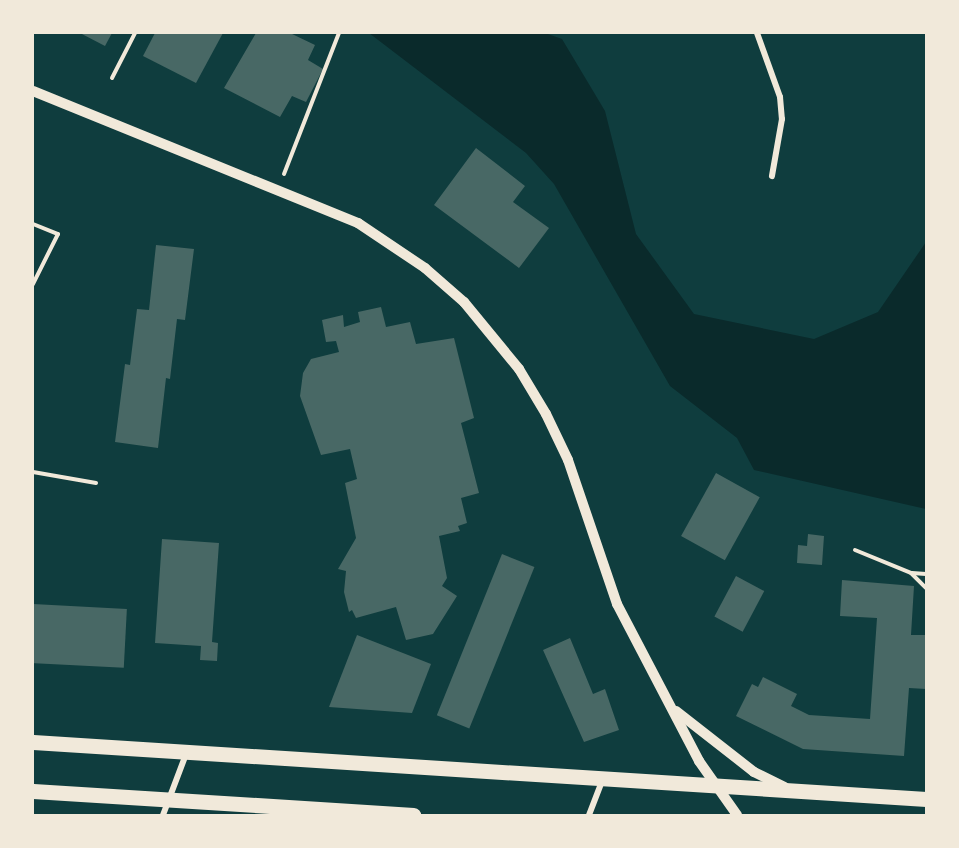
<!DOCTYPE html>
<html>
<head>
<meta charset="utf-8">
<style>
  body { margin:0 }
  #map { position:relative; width:959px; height:848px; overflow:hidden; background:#0f3d3e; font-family:Inter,sans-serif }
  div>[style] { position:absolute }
  .water>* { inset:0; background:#0a2a2b }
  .building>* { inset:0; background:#486865; transform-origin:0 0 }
  .path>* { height:4px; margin:-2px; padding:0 2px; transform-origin:2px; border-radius:2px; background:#f1e9da }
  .minor>* { height:6px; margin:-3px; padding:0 3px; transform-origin:3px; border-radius:3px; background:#f1e9da }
  .tertiary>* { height:10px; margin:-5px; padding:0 5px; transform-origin:5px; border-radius:5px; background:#f1e9da }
  .primary>* { height:15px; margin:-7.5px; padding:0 7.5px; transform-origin:7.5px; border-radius:7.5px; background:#f1e9da }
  span { translate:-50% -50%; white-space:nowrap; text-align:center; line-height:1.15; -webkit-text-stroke:4.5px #f1e9da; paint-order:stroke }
  .frame { position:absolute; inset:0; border:34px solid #f1e9da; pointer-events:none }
</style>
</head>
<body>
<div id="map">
  <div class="water">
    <div style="clip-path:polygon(369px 33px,545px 33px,562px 39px,605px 111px,636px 234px,694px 314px,814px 339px,878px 312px,926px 242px,926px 509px,754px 470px,737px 438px,670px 386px,554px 184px,526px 153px)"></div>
  </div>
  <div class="building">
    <div style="clip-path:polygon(80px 33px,112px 33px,105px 46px)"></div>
    <div style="clip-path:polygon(155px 33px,223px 33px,196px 83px,143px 56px)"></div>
    <div style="clip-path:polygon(256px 33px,290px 33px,315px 45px,308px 60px,323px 69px,306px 102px,292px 96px,280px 117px,224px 88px)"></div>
    <div style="clip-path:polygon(476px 148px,525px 186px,513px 202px,549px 228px,519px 268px,434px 205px)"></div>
    <div style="clip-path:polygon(156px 245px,194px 249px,185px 320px,177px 319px,170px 379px,166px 378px,158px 448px,115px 442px,125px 364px,130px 365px,137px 309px,149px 310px)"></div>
    <div style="clip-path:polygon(381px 307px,386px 327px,410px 322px,416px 344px,454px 338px,474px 418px,461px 423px,479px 493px,461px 498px,467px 523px,458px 526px,460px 531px,439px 536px,447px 578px,442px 586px,457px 596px,433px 634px,406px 640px,396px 607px,356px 618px,352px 610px,349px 612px,344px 592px,346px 571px,338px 569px,356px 538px,345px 483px,357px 479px,350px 449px,321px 455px,300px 396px,303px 373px,311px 359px,339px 352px,336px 341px,326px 342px,322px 320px,343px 315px,344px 327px,360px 322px,358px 312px)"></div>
    <div style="left:716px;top:473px;width:50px;height:72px;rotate:29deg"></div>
    <div style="clip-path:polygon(808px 534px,824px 536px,822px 565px,797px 563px,798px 545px,807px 546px)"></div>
    <div style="clip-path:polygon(162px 539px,219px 543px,212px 642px,218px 643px,217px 661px,200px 660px,201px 646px,155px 643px)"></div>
    <div style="left:502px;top:554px;width:35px;height:174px;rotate:22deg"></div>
    <div style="left:736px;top:576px;width:32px;height:46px;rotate:28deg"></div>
    <div style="clip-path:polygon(842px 580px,914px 586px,911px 635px,926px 635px,926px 689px,909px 688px,904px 756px,803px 749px,736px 716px,752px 684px,758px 687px,763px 677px,797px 694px,791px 706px,809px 715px,870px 719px,877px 618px,840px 616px)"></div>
    <div style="left:33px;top:604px;width:94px;height:59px;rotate:3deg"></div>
    <div style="clip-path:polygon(357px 635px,431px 664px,412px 713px,329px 707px)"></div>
    <div style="clip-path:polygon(570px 638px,593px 694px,605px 689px,619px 730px,584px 742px,543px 650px)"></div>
  </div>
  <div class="path">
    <div style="left:112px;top:78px;width:51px;rotate:-62.9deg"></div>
    <div style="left:284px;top:174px;width:151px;rotate:-68.7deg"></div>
    <div style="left:33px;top:224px;width:27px;rotate:22deg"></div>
    <div style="left:58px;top:234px;width:56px;rotate:116.6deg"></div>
    <div style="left:33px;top:472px;width:64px;rotate:9.9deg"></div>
    <div style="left:855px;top:550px;width:61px;rotate:22.3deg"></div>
    <div style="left:911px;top:573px;width:21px;rotate:45deg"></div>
    <div style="left:912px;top:573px;width:14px;rotate:4deg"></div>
  </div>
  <div class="minor">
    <div style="left:757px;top:33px;width:68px;rotate:70.2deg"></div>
    <div style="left:780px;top:97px;width:22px;rotate:85deg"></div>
    <div style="left:782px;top:119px;width:58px;rotate:100deg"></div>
    <div style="left:163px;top:815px;width:65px;rotate:-69.3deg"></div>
    <div style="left:589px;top:815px;width:39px;rotate:-69deg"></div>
  </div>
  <div class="tertiary">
    <div style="left:33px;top:91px;width:351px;rotate:22.1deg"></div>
    <div style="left:358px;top:223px;width:81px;rotate:33.9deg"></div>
    <div style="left:425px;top:268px;width:52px;rotate:41.1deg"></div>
    <div style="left:464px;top:302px;width:87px;rotate:50.6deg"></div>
    <div style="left:519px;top:369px;width:52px;rotate:59deg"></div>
    <div style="left:546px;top:414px;width:51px;rotate:64.4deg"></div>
    <div style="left:568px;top:460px;width:152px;rotate:71.2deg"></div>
    <div style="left:617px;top:604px;width:177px;rotate:62.4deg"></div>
    <div style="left:699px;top:761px;width:66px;rotate:54.9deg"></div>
    <div style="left:676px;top:711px;width:99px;rotate:38deg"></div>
    <div style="left:754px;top:772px;width:34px;rotate:26deg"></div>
  </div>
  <div class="primary">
    <div style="left:33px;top:742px;width:895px;rotate:3.65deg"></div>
    <div style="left:33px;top:791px;width:381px;rotate:3.6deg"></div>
  </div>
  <div class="frame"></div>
</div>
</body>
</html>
